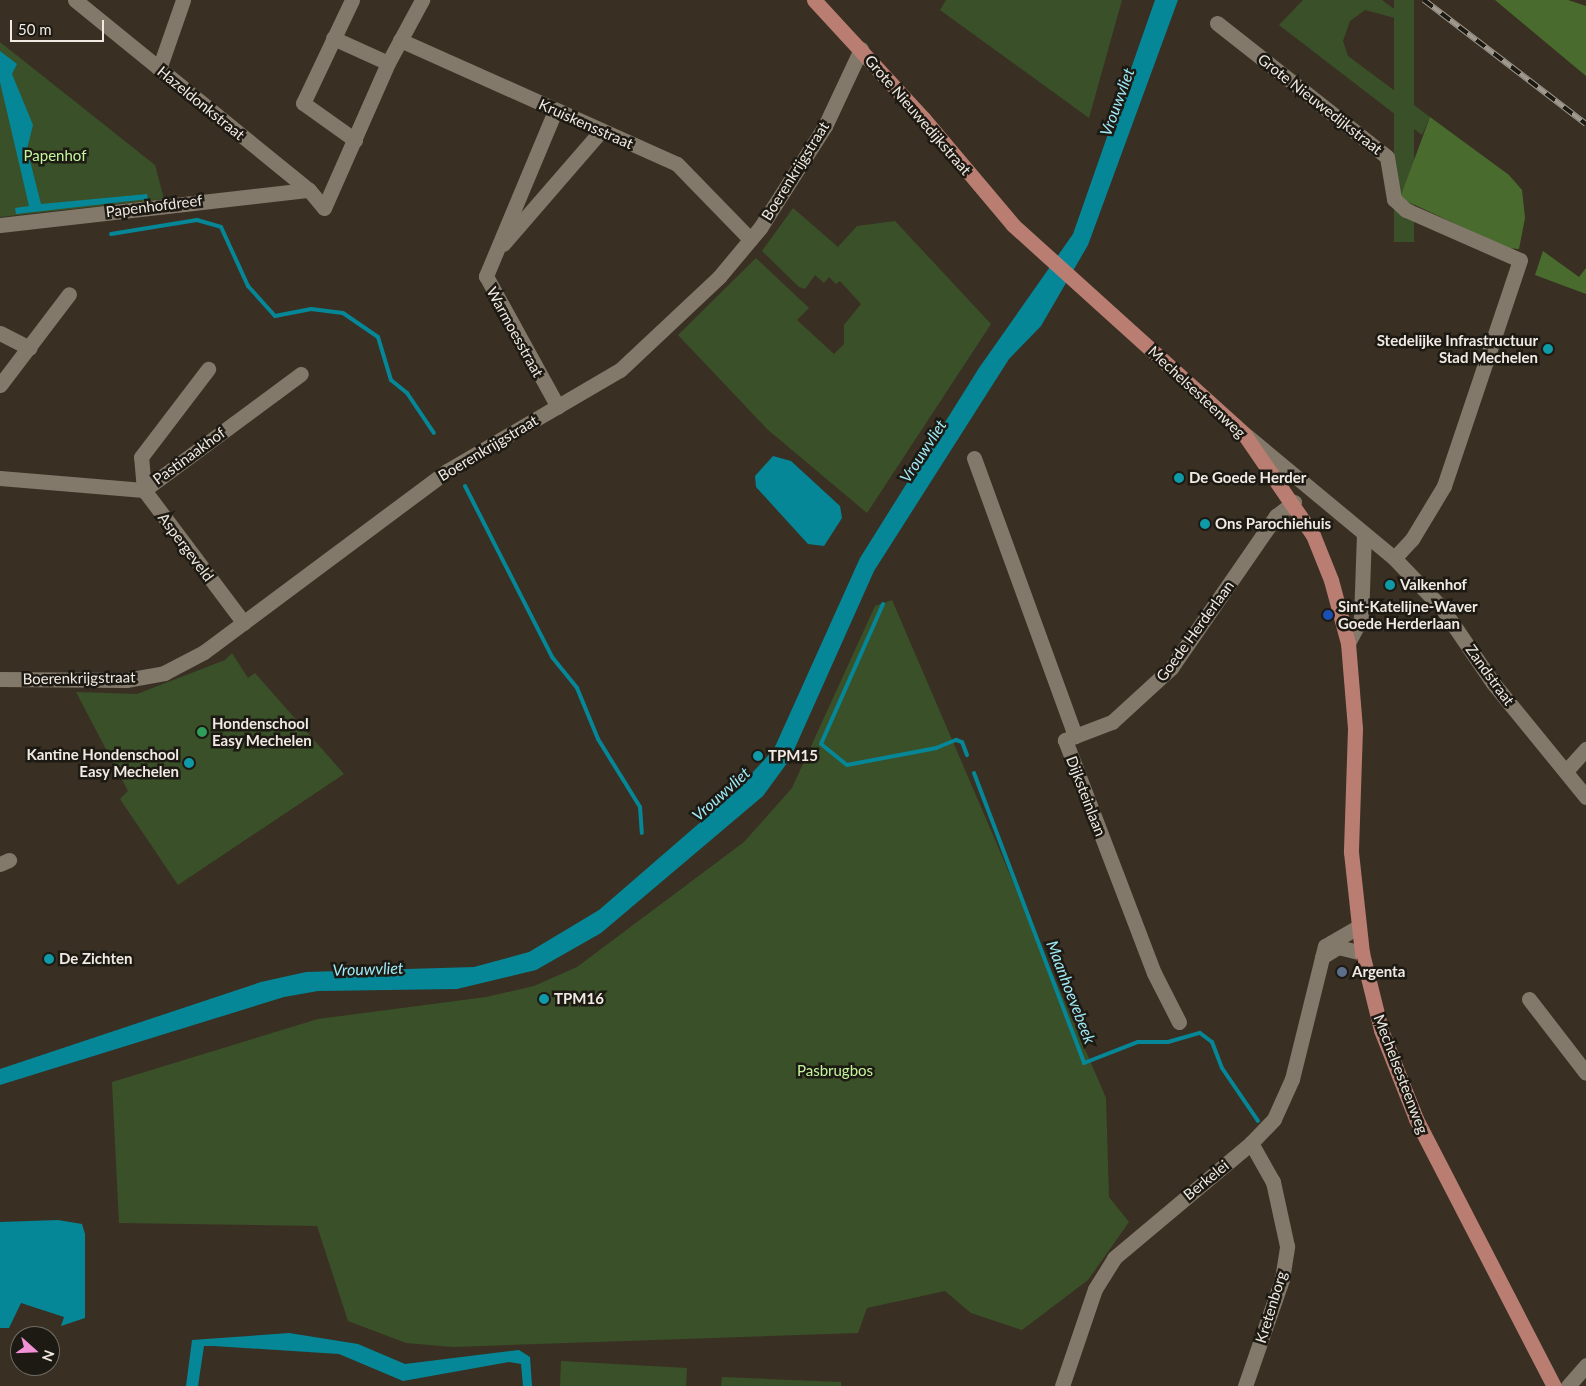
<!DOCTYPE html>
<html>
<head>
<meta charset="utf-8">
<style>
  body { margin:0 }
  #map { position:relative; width:1586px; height:1386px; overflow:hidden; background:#393023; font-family:Lato,sans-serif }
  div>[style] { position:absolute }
  .green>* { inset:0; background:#3a5028; transform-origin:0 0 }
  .forest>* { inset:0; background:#4a6b2e }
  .water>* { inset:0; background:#058797 }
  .stream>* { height:4px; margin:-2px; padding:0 2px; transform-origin:2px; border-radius:2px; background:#058797 }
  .minor>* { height:15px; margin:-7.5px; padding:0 7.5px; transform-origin:7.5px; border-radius:7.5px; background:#83796a }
  .major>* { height:15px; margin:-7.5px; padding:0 7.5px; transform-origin:7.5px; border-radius:7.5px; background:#b97e71 }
  .rail>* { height:5.5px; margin-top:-2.75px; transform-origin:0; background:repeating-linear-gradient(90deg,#1d1913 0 11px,#a0998f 0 22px); box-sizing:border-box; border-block:1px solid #a0998f }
  .dots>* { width:14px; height:14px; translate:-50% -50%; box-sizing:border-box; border:2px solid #1d1913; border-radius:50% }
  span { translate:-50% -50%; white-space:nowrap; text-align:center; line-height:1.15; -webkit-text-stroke:5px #1d1913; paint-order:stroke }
  .street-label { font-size:15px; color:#f0eae2 }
  .park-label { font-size:15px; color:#c2f69c }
  .poi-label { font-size:15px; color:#f0eae2; font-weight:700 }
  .right { translate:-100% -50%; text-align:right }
  .left { translate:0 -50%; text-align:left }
  .water-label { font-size:16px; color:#9eeaf7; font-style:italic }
  .north { position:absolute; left:10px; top:1326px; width:50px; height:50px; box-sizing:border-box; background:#1d1913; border:1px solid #716d66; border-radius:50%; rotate:110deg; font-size:14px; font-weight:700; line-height:20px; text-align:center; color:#f0eae2 }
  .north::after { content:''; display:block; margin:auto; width:18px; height:22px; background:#f391d6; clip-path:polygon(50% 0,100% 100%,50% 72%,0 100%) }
  .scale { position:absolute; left:10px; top:20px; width:94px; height:22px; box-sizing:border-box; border:2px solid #f0eae2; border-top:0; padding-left:6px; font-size:15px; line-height:18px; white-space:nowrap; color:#f0eae2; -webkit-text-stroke:4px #1d1913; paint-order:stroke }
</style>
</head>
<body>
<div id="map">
  <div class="green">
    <div style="clip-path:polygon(946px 0,1122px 0,1089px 118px,940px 10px)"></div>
    <div style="clip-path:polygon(1303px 0,1382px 0,1401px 14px,1395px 18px,1365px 10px,1350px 21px,1343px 41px,1348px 56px,1430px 117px,1422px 135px,1279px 25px)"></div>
    <div style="left:1394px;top:0;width:20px;height:242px"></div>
    <div style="clip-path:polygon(0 42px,155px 165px,164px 199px,0 217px)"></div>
    <div style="clip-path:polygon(793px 208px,838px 247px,857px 226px,895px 221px,991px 324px,867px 513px,767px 429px,678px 335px,756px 258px,809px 308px,797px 320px,834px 354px,844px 344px,844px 325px,861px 304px,840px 281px,836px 284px,829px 277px,824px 283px,815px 275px,805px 289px,799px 287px,762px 251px)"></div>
    <div style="clip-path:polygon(892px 600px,1106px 1098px,1109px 1197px,1129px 1222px,1088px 1280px,1022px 1330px,971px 1313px,945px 1291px,867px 1308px,858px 1333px,453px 1347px,406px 1343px,348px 1321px,317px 1226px,119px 1223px,112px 1082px,318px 1019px,486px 997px,534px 986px,577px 967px,744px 842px,792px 788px,875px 606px)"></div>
    <div style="clip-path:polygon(232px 653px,248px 678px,255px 673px,344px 774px,178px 885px,120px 799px,128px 791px,76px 692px,137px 694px,225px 660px)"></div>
    <div style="clip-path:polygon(561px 1361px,687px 1368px,686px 1386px,560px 1386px)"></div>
    <div style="clip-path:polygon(722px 1377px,841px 1382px,841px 1386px,721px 1386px)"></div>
  </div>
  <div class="forest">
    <div style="clip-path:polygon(1495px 0,1568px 0,1586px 6px,1586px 76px)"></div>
    <div style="clip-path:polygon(1430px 117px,1509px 175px,1522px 190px,1525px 218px,1519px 249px,1507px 248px,1400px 198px)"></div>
    <div style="clip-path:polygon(1543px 251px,1579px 277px,1586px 268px,1586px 294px,1535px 275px)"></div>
  </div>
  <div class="water">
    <div style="clip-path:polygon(1155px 0,1178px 0,1088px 245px,1041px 326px,1009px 359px,874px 571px,790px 759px,763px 796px,601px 933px,536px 970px,457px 989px,318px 991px,284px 997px,0 1085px,0 1069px,261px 982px,306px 972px,474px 967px,529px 952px,599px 910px,733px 794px,774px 749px,860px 558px,979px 368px,1073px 234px)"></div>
    <div style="clip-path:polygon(0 51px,17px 64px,12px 74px,33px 125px,27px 149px,41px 204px,147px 194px,148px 199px,16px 214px,15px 208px,29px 206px,0 82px)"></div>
    <div style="clip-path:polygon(773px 456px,791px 461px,840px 506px,842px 518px,824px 546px,808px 544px,756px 487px,755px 476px)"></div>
    <div style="clip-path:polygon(58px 1220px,82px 1224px,85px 1234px,85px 1318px,61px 1326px,64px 1317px,21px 1303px,9px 1328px,0 1328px,0 1222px)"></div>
    <div style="clip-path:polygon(289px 1333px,358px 1344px,405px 1364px,519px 1350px,530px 1357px,532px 1386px,523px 1386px,521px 1364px,509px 1362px,403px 1381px,339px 1354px,213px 1346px,204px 1346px,198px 1386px,186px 1386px,192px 1340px)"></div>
  </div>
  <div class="stream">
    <div style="left:111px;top:234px;width:87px;rotate:-9.2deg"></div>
    <div style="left:197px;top:220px;width:25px;rotate:16deg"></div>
    <div style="left:221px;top:227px;width:65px;rotate:65.4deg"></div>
    <div style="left:248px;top:286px;width:40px;rotate:48deg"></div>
    <div style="left:275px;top:316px;width:37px;rotate:-11deg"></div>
    <div style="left:311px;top:309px;width:32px;rotate:7deg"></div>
    <div style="left:343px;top:313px;width:42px;rotate:34.4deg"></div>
    <div style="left:378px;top:337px;width:45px;rotate:73.2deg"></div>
    <div style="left:391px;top:380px;width:21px;rotate:39deg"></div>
    <div style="left:407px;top:393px;width:48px;rotate:56deg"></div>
    <div style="left:465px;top:486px;width:192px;rotate:63deg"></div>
    <div style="left:552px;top:657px;width:40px;rotate:51deg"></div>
    <div style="left:577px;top:688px;width:55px;rotate:67.6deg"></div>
    <div style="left:598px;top:739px;width:80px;rotate:58.3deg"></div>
    <div style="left:640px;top:807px;width:26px;rotate:86deg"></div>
    <div style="left:883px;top:604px;width:153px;rotate:113.9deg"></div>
    <div style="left:821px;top:744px;width:33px;rotate:39deg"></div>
    <div style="left:847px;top:765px;width:91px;rotate:-10.8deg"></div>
    <div style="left:936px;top:748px;width:22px;rotate:-22deg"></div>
    <div style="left:956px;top:740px;width:6px;rotate:18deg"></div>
    <div style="left:962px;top:742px;width:14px;rotate:69deg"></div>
    <div style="left:974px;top:773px;width:310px;rotate:69.2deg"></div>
    <div style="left:1084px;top:1063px;width:58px;rotate:-21.3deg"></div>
    <div style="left:1138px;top:1042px;width:30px"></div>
    <div style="left:1168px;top:1042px;width:33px;rotate:-16deg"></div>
    <div style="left:1200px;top:1033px;width:15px;rotate:37deg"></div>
    <div style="left:1212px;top:1042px;width:28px;rotate:69deg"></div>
    <div style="left:1222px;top:1068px;width:64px;rotate:55.8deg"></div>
  </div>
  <div class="minor">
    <div style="left:75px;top:0;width:301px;rotate:39.1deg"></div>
    <div style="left:309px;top:190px;width:23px;rotate:50deg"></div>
    <div style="left:324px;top:208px;width:158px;rotate:-66.2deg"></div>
    <div style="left:388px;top:63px;width:72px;rotate:-61.6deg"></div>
    <div style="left:352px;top:0;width:114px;rotate:115.4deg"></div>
    <div style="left:303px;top:103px;width:64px;rotate:35.4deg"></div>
    <div style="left:1217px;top:23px;width:216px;rotate:38.2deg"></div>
    <div style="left:1387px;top:157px;width:43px;rotate:80.5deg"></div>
    <div style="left:1394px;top:199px;width:16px;rotate:43deg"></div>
    <div style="left:1406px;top:210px;width:124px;rotate:23.7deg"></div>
    <div style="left:1520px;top:260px;width:238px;rotate:108.6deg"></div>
    <div style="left:1444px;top:486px;width:62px;rotate:121.1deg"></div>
    <div style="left:1412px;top:539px;width:26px;rotate:133deg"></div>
    <div style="left:1394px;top:558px;width:191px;rotate:-140.3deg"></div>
    <div style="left:333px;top:38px;width:60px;rotate:24.4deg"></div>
    <div style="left:400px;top:40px;width:303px;rotate:24.1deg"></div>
    <div style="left:677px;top:164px;width:105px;rotate:45.8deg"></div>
    <div style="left:159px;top:69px;width:73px;rotate:-70.8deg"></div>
    <div style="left:555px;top:111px;width:179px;rotate:112.7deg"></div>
    <div style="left:486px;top:276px;width:149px;rotate:61.2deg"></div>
    <div style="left:0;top:225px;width:311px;rotate:-6.5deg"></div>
    <div style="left:503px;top:244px;width:150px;rotate:-49.1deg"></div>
    <div style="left:0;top:333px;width:33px;rotate:27deg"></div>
    <div style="left:0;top:385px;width:114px;rotate:-52.8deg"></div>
    <div style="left:974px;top:458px;width:296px;rotate:70deg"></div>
    <div style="left:1075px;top:736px;width:11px;rotate:158deg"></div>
    <div style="left:1065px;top:740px;width:249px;rotate:69.1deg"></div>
    <div style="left:1154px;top:973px;width:55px;rotate:63deg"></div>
    <div style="left:0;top:478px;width:144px;rotate:4.8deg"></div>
    <div style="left:144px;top:490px;width:166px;rotate:53.1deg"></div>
    <div style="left:144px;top:490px;width:195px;rotate:-36.5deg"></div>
    <div style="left:144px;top:490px;width:33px;rotate:-95deg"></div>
    <div style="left:141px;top:457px;width:111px;rotate:-52.7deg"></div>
    <div style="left:1394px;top:558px;width:69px;rotate:46.2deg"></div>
    <div style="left:1442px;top:608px;width:91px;rotate:55.8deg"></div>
    <div style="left:1493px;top:683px;width:147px;rotate:50.8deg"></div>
    <div style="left:1348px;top:643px;width:27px;rotate:-62deg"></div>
    <div style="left:1361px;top:619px;width:85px;rotate:-88deg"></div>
    <div style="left:0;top:679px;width:126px;rotate:0.5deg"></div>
    <div style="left:126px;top:680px;width:39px;rotate:-10deg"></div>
    <div style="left:164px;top:673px;width:45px;rotate:-27.7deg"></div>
    <div style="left:204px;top:652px;width:303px;rotate:-36.7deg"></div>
    <div style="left:447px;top:471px;width:200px;rotate:-30.3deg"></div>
    <div style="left:620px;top:370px;width:136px;rotate:-43.2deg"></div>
    <div style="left:719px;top:277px;width:64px;rotate:-50.1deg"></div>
    <div style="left:760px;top:228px;width:121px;rotate:-57.5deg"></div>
    <div style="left:825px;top:126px;width:85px;rotate:-64.9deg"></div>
    <div style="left:1075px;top:736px;width:40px;rotate:-21deg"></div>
    <div style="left:1112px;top:722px;width:80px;rotate:-42.5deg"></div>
    <div style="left:1171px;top:668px;width:185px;rotate:-55.4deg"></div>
    <div style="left:1276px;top:516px;width:23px;rotate:-38deg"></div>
    <div style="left:1566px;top:771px;width:30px;rotate:-48deg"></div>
    <div style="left:0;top:864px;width:10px;rotate:-24deg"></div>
    <div style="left:1322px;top:957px;width:19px;rotate:-32deg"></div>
    <div style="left:1338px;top:947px;width:25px;rotate:14deg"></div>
    <div style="left:1529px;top:999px;width:93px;rotate:52.4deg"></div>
    <div style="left:1062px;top:1386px;width:102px;rotate:-71.2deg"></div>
    <div style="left:1095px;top:1289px;width:36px;rotate:-58deg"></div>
    <div style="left:1114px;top:1258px;width:179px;rotate:-40deg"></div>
    <div style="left:1251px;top:1143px;width:33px;rotate:-46deg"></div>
    <div style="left:1274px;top:1119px;width:44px;rotate:-65.8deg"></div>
    <div style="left:1292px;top:1079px;width:137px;rotate:-76.1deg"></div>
    <div style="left:1325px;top:946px;width:39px;rotate:-30deg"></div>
    <div style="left:1245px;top:1386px;width:113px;rotate:-70.9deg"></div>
    <div style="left:1282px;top:1279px;width:33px;rotate:-81deg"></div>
    <div style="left:1287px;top:1246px;width:66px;rotate:-102.3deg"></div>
    <div style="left:1273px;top:1182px;width:45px;rotate:-119.4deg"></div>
    <div style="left:1568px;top:1386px;width:28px;rotate:-49deg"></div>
  </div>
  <div class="major">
    <div style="left:814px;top:0;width:161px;rotate:47.3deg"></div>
    <div style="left:923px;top:118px;width:140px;rotate:49.9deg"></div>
    <div style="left:1013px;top:225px;width:312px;rotate:42.1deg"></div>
    <div style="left:1244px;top:434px;width:122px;rotate:55.7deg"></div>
    <div style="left:1313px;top:535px;width:48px;rotate:68.2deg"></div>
    <div style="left:1331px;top:580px;width:65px;rotate:74.9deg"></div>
    <div style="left:1348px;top:643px;width:86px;rotate:85.3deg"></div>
    <div style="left:1355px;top:729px;width:123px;rotate:91.9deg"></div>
    <div style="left:1351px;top:852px;width:102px;rotate:83.8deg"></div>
    <div style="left:1362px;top:953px;width:79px;rotate:76.1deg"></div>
    <div style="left:1381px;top:1030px;width:96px;rotate:68.5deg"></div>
    <div style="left:1416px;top:1119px;width:301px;rotate:62.7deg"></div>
  </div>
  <div class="rail">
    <div style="left:1424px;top:0;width:204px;rotate:37.4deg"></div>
  </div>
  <div class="dots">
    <div style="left:1548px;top:349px;background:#0f9aa8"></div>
    <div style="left:1179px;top:478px;background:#0f9aa8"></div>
    <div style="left:1205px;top:524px;background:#0f9aa8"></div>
    <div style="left:1390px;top:585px;background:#0f9aa8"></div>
    <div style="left:1328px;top:615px;background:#1a4fb4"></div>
    <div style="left:202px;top:732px;background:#2e9e5b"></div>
    <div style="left:758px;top:756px;background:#0f9aa8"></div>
    <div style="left:189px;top:763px;background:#0f9aa8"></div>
    <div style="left:49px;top:959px;background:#0f9aa8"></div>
    <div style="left:1342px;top:972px;background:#5c6f8a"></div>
    <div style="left:544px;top:999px;background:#0f9aa8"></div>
  </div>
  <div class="street-label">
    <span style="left:201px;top:103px;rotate:39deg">Hazeldonkstraat</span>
    <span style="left:1320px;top:104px;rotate:38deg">Grote Nieuwedijkstraat</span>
    <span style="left:918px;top:115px;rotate:49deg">Grote Nieuwedijkstraat</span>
    <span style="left:586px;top:124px;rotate:24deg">Kruiskensstraat</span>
    <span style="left:795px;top:171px;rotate:-58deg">Boerenkrijgstraat</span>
    <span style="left:154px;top:206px;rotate:-7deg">Papenhofdreef</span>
    <span style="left:515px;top:332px;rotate:61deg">Warmoesstraat</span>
    <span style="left:1197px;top:392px;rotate:43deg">Mechelsesteenweg</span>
    <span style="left:488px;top:448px;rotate:-31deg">Boerenkrijgstraat</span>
    <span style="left:189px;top:456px;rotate:-36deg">Pastinaakhof</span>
    <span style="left:186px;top:547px;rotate:53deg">Aspergeveld</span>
    <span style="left:1195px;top:631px;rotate:-54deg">Goede Herderlaan</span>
    <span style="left:1490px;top:675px;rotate:54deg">Zandstraat</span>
    <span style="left:79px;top:678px;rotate:-1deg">Boerenkrijgstraat</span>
    <span style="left:1086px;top:796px;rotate:69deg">Dijksteinlaan</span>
    <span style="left:1401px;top:1074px;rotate:69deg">Mechelsesteenweg</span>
    <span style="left:1206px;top:1180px;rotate:-39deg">Berkelei</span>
    <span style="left:1271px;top:1307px;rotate:-73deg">Kretenborg</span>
  </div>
  <div class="park-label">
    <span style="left:55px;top:156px">Papenhof</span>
    <span style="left:835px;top:1071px">Pasbrugbos</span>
  </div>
  <div class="poi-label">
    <span class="right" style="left:1538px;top:349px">Stedelijke Infrastructuur<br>Stad Mechelen</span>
    <span class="left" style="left:1189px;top:478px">De Goede Herder</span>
    <span class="left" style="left:1215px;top:524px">Ons Parochiehuis</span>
    <span class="left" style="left:1400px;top:585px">Valkenhof</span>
    <span class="left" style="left:1338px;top:615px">Sint-Katelijne-Waver<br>Goede Herderlaan</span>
    <span class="left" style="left:212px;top:732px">Hondenschool<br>Easy Mechelen</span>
    <span class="right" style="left:179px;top:763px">Kantine Hondenschool<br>Easy Mechelen</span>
    <span class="left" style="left:768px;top:756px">TPM15</span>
    <span class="left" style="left:59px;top:959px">De Zichten</span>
    <span class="left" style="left:1352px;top:972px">Argenta</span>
    <span class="left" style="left:554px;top:999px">TPM16</span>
  </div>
  <div class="water-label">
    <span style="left:1117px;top:102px;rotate:-70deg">Vrouwvliet</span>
    <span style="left:923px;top:451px;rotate:-57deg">Vrouwvliet</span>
    <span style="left:721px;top:794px;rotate:-42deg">Vrouwvliet</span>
    <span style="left:368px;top:969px;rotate:-2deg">Vrouwvliet</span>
    <span style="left:1071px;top:992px;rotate:69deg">Maanhoevebeek</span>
  </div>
  <div class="north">N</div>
  <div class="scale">50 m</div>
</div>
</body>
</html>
